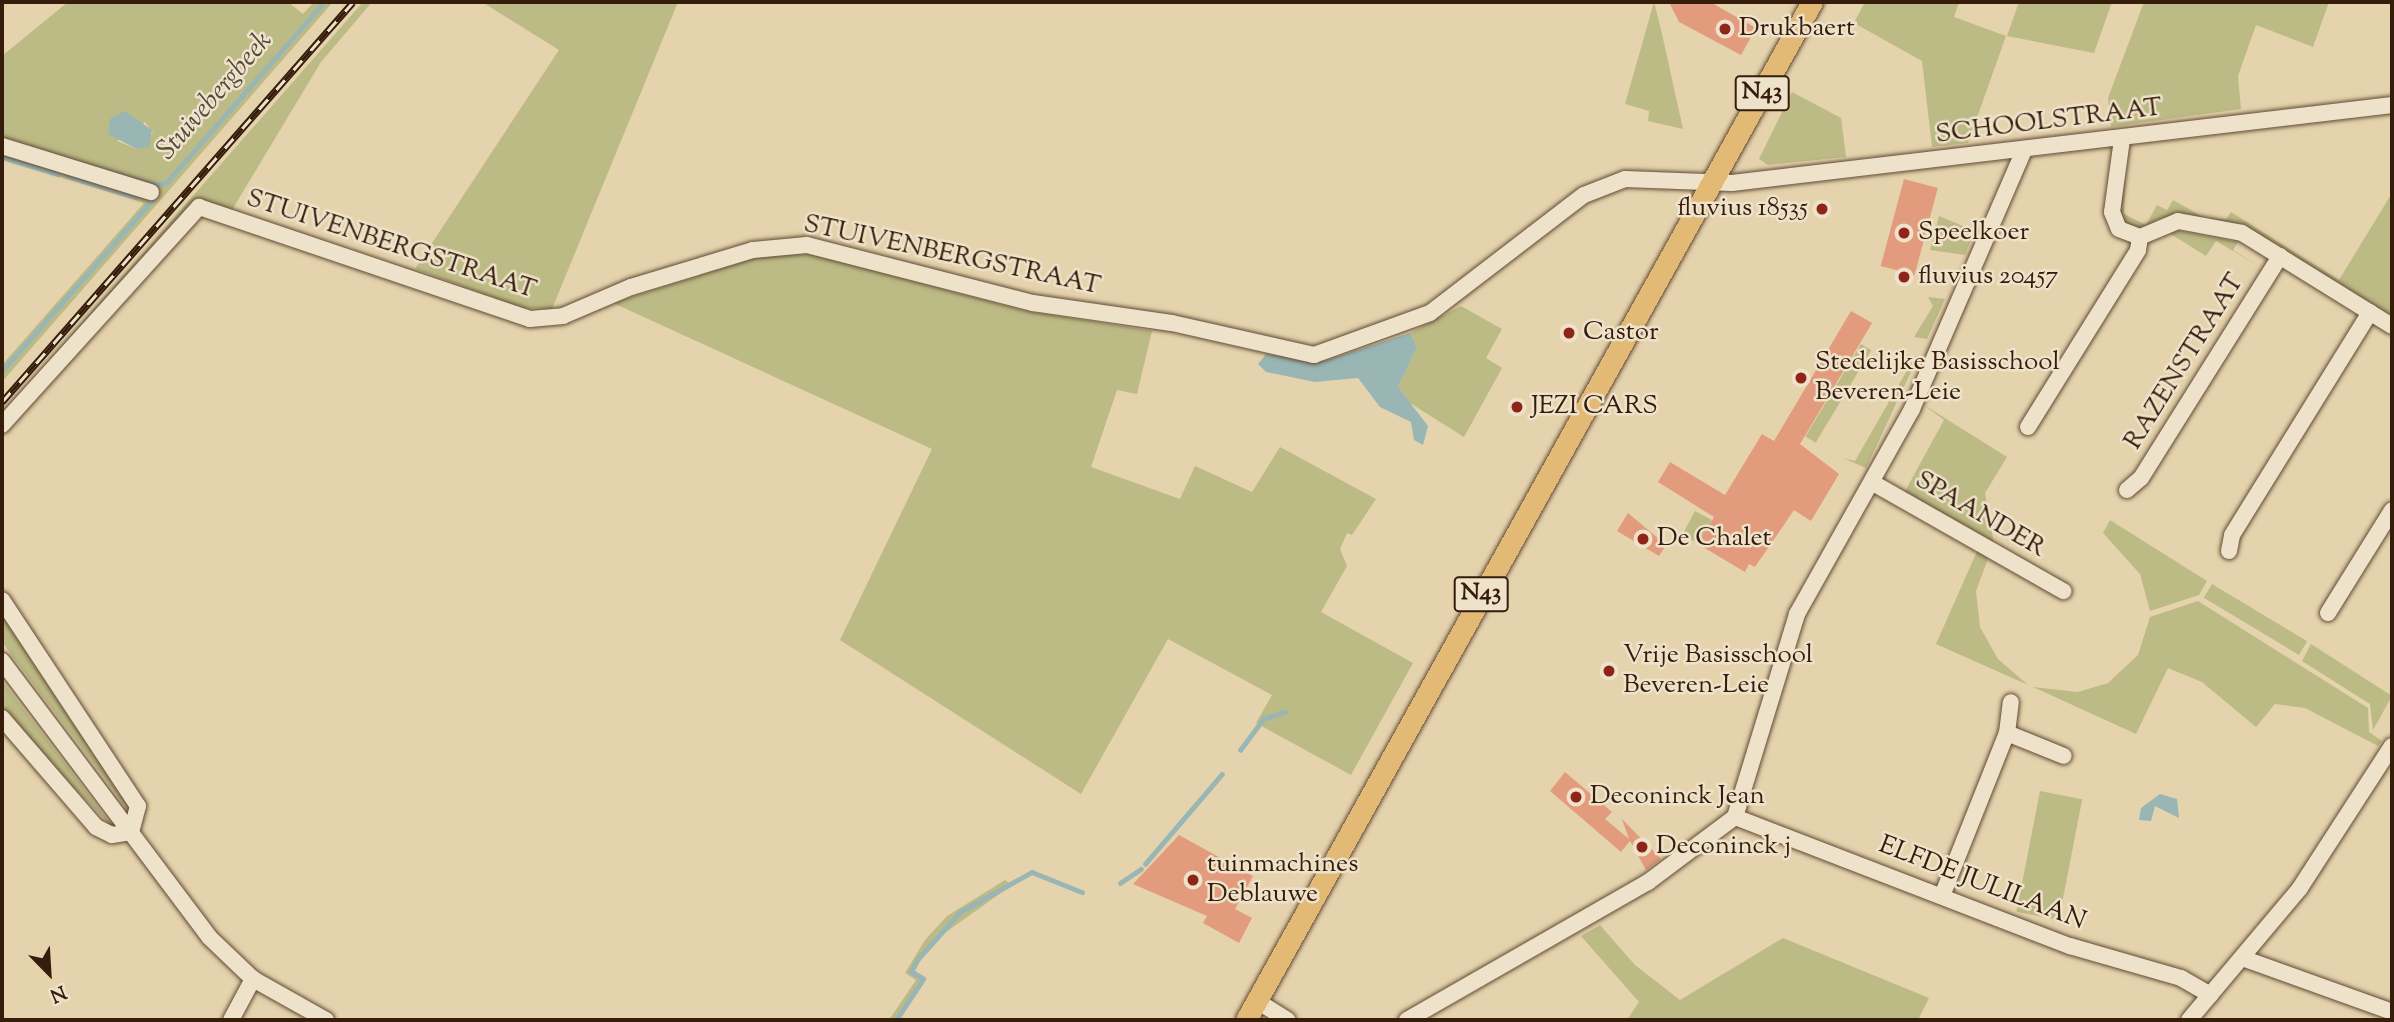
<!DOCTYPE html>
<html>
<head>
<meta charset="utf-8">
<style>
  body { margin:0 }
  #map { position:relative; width:2394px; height:1022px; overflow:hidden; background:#e5d3ad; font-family:"Sorts Mill Goudy",serif }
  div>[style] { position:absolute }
  .green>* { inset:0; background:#bcba85; transform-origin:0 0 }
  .water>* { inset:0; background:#99b6b4 }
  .stream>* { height:4.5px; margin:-2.25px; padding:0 2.25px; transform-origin:2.25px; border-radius:2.25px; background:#99b6b4 }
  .building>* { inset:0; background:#e39b7d; transform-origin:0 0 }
  .roads { filter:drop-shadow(0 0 2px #614a34) drop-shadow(0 0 2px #614a34) }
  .minor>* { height:16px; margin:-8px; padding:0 8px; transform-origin:8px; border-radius:8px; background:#eee2ca }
  .major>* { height:21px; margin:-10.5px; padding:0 10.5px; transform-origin:10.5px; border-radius:10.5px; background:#e2ba76 }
  .rail>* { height:7px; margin-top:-3.5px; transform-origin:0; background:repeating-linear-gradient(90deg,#eee2ca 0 13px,#351c0b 0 26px); box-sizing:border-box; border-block:2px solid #351c0b }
  .dots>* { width:19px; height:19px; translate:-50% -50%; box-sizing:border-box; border:4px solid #eee2ca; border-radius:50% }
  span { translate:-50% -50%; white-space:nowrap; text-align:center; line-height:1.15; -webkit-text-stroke:5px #eee2ca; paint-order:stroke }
  .shield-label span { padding:2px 5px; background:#eee2ca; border:2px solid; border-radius:5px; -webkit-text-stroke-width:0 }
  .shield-label { font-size:24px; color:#351c0b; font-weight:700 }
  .poi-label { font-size:26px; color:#351c0b }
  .left { translate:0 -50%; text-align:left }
  .right { translate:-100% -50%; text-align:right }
  .street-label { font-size:26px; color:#351c0b }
  .water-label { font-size:28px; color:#534a3e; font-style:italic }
  .frame { position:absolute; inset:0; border:4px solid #351c0b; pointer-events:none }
  .north { position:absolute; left:14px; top:938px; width:70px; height:70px; -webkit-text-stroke:5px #eee2ca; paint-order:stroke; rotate:156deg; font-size:19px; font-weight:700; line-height:28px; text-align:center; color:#351c0b }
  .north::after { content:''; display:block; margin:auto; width:24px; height:32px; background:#351c0b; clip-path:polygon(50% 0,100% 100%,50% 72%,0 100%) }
</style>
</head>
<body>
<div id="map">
  <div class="green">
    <div style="clip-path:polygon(evenodd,68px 2px,288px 2px,303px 14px,314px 2px,333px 2px,2px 382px,2px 365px,144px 203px,2px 159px,2px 56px,68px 2px,145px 122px,153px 133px,137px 149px,117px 141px,145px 122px)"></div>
    <div style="clip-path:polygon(363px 2px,372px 2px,321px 62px,232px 210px,197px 201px,2px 414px)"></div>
    <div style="clip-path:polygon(482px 2px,678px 2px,552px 309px,523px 308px,415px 269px,559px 50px)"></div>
    <div style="clip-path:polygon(1654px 2px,1662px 34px,1683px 129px,1648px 121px,1649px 111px,1625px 104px)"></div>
    <div style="clip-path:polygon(1865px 2px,1959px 2px,1954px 17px,2006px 36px,1968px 143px,1932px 147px,1922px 61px,1854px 23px)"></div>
    <div style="clip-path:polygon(2019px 2px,2112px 2px,2094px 53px,2007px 36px)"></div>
    <div style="clip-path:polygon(2144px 2px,2329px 2px,2313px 47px,2256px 25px,2238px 76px,2241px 109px,2111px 127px,2108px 98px)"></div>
    <div style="clip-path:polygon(1792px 92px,1841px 118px,1846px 157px,1768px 165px,1759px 159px)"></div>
    <div style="clip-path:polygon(2126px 156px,2124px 214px,2146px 225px,2157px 205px,2167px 210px,2173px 200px,2205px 218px,2226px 219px,2231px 212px,2339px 280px,2392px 193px,2392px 320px,2248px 230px,2181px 215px,2158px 219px,2141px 231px,2119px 221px)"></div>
    <div style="clip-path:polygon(1939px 216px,1975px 231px,1965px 255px,1930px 250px)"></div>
    <div style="clip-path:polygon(2175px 230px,2238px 242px,2233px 250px,2264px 269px,2216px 241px,2206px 256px,2166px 231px)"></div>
    <div style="clip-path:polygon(810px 254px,1026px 311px,1152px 331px,1137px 394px,1117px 390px,1091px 467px,1180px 499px,1195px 466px,1252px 492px,1280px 447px,1376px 499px,1352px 535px,1347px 533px,1340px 549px,1347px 566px,1321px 612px,1413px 663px,1351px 775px,1256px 723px,1272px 695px,1168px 639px,1081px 794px,840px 640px,932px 449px,613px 303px,761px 256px)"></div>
    <div style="clip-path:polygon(1928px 297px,1945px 299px,1927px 339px,1914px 337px,1933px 306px)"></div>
    <div style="clip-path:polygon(1461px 306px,1502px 329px,1486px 358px,1502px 368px,1464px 437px,1402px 398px,1398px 387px,1417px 347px,1410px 333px)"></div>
    <div style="left:1861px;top:344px;width:12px;height:108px;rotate:31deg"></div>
    <div style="clip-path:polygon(1904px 354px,1918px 357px,1866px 468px,1843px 458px,1855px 461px,1913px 360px,1898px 357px)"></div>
    <div style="clip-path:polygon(1924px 405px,2007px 457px,1985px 493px,1994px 544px,1904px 493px,1944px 420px)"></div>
    <div style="left:1695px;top:511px;width:19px;height:27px;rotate:28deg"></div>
    <div style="clip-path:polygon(2110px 520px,2207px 581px,2199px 595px,2150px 611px,2140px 574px,2103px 533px)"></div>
    <div style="clip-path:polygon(1978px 549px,1989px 556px,1976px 591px,1980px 627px,1998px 659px,2028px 685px,1936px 644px)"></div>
    <div style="left:2212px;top:584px;width:111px;height:16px;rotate:31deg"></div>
    <div style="clip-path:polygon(2198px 601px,2368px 708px,2369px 732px,2382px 741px,2378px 746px,2305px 708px,2275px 704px,2256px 727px,2202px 682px,2168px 668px,2136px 734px,2033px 687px,2078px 692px,2108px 683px,2138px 655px,2150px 617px)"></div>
    <div style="clip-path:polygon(2px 605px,134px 806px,131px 813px,2px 642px)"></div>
    <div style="clip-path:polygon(2311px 644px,2392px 696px,2373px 730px,2370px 704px,2302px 661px)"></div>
    <div style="clip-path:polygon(2px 681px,117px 832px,2px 713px)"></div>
    <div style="left:2040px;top:791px;width:43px;height:123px;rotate:11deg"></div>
    <div style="clip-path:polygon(1005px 880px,1012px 885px,935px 940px,914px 970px,926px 978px,898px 1020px,889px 1020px,916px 980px,905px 973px,925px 940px,947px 916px)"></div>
    <div style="clip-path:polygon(1600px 925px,1635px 965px,1680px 1000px,1783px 938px,1929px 998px,1918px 1020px,1627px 1020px,1639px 1002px,1581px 936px)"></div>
  </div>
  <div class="water">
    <div style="clip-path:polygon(125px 111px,152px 130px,149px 147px,137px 149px,108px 134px,110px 119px)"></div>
    <div style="clip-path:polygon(1410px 333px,1417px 347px,1398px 387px,1428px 426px,1423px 445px,1414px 440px,1411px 422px,1380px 407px,1358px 378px,1315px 382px,1266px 372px,1258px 364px,1266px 354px,1324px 361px)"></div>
    <div style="clip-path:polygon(2160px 794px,2177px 799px,2179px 818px,2155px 806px,2151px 821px,2139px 820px,2141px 808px)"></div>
  </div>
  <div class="stream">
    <div style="left:2px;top:157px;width:59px;rotate:16.9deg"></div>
    <div style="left:95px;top:167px;width:63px;rotate:16.7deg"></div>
    <div style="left:155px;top:185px;width:12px;rotate:-14deg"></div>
    <div style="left:167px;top:182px;width:239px;rotate:-48.9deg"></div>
    <div style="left:68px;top:176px;width:71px;rotate:17.2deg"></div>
    <div style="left:2px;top:371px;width:227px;rotate:-48.7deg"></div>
    <div style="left:1240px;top:750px;width:39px;rotate:-53deg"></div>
    <div style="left:1263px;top:719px;width:23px;rotate:-18deg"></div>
    <div style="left:1145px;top:864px;width:118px;rotate:-49.5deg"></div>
    <div style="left:1120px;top:883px;width:25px;rotate:-34deg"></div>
    <div style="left:896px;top:1020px;width:49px;rotate:-56.6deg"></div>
    <div style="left:923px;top:979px;width:14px;rotate:-150deg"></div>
    <div style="left:911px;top:972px;width:13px;rotate:-63deg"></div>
    <div style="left:917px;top:960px;width:64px;rotate:-48.1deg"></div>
    <div style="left:960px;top:912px;width:82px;rotate:-29.1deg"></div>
    <div style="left:1032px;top:872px;width:54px;rotate:21.8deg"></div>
  </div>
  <div class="building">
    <div style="clip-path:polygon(1669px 2px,1710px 2px,1756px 28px,1741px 55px,1679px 22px)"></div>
    <div style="left:1904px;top:179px;width:35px;height:90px;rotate:15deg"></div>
    <div style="clip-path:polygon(1851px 311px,1872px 323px,1800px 444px,1839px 474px,1811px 521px,1794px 510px,1755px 567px,1749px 564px,1745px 572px,1698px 544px,1714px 517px,1658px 482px,1670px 462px,1725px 495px,1762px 434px,1774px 441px)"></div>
    <div style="clip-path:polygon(1628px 513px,1666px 545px,1659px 556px,1617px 531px)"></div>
    <div style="clip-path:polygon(1565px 772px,1612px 812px,1605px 819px,1629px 839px,1622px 819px,1661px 859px,1646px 870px,1630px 841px,1621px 852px,1550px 791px)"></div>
    <div style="clip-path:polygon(1179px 835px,1253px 876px,1235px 909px,1252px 918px,1239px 943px,1203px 923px,1207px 916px,1133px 884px)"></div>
  </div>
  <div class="roads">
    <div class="minor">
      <div style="left:2122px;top:139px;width:74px;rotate:97.8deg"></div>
      <div style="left:2112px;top:212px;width:18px;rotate:68deg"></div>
      <div style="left:2119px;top:229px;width:22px;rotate:21deg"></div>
      <div style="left:2140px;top:237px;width:41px;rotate:-22.8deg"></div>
      <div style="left:2178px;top:221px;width:65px;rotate:10.6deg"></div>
      <div style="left:2242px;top:233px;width:176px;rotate:31.8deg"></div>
      <div style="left:2px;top:146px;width:156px;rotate:17.2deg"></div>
      <div style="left:2px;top:425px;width:294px;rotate:-47.9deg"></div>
      <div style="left:199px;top:207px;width:349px;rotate:18.7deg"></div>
      <div style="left:530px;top:319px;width:33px;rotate:-5deg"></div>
      <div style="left:563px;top:316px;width:74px;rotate:-23.1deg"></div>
      <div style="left:631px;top:287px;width:127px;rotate:-16.9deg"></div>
      <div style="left:753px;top:250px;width:54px;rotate:-5.3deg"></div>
      <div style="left:807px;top:245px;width:233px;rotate:14.4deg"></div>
      <div style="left:1033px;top:303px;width:140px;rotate:8.2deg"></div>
      <div style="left:1172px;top:323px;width:146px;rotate:12.7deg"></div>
      <div style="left:1314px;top:355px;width:123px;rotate:-19.9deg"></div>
      <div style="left:1430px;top:313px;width:194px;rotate:-37.5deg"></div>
      <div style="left:1584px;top:195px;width:44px;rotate:-21.3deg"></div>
      <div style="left:1625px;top:179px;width:107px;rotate:2.1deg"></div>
      <div style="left:1732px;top:183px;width:665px;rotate:-6.74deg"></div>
      <div style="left:2028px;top:427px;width:208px;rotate:-58.1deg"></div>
      <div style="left:2138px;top:250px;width:13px;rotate:-81deg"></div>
      <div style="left:1873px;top:483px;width:219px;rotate:29.6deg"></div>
      <div style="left:2127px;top:490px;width:18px;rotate:-41deg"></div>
      <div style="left:2141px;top:478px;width:262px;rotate:-57.9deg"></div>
      <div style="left:2229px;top:551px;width:16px;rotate:-79deg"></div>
      <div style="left:2232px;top:535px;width:262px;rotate:-58.2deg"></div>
      <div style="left:2px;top:600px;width:247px;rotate:56.6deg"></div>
      <div style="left:138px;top:806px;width:27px;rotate:105deg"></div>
      <div style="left:2328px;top:613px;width:121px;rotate:-58.1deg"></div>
      <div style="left:2px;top:661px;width:345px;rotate:53.1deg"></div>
      <div style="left:209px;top:937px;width:61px;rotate:43.7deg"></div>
      <div style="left:253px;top:979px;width:84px;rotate:29.3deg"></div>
      <div style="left:2px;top:718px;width:144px;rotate:49.2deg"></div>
      <div style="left:96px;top:827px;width:18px;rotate:27deg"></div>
      <div style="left:112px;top:835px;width:19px;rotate:-9deg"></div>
      <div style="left:2007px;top:733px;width:61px;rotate:22deg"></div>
      <div style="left:1735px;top:817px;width:359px;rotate:21.1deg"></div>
      <div style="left:2070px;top:946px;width:116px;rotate:16.1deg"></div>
      <div style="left:2181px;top:978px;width:34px;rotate:30deg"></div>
      <div style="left:1942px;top:896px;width:175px;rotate:-68.3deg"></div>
      <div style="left:2007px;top:733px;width:31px;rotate:-83deg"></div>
      <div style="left:2245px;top:959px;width:156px;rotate:19.8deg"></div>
      <div style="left:1257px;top:1001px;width:36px;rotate:32deg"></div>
      <div style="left:231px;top:1020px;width:47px;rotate:-61.8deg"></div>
      <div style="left:1407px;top:1020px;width:278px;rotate:-29.8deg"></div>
      <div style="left:1648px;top:882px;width:109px;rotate:-36.8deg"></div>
      <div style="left:1735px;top:817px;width:212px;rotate:-73deg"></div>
      <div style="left:1797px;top:614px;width:235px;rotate:-60.7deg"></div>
      <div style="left:1912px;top:409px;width:282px;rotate:-66.6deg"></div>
      <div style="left:2189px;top:1020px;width:172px;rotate:-49.9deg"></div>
      <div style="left:2300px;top:888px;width:169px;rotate:-57.1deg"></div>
    </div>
    <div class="major">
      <div style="left:1246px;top:1020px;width:1165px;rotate:-60.93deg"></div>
    </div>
  </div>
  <div class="rail">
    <div style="left:2px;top:402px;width:532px;rotate:-48.73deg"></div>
  </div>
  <div class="dots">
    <div style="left:1725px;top:29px;background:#8f2418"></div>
    <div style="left:1822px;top:209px;background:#8f2418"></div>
    <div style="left:1904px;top:233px;background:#8f2418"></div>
    <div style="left:1904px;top:277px;background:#8f2418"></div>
    <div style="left:1569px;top:333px;background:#8f2418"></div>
    <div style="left:1801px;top:378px;background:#8f2418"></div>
    <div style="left:1517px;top:407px;background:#8f2418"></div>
    <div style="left:1643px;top:539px;background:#8f2418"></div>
    <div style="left:1609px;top:671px;background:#8f2418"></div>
    <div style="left:1576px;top:797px;background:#8f2418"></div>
    <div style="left:1642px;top:847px;background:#8f2418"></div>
    <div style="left:1193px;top:880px;background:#8f2418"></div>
  </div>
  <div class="shield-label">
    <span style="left:1762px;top:93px">N43</span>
    <span style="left:1481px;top:594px">N43</span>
  </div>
  <div class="poi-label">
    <span class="left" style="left:1739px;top:29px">Drukbaert</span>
    <span class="right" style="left:1808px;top:209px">fluvius 18535</span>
    <span class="left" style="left:1918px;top:233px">Speelkoer</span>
    <span class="left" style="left:1918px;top:277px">fluvius 20457</span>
    <span class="left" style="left:1583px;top:333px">Castor</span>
    <span class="left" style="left:1815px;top:378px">Stedelijke Basisschool<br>Beveren-Leie</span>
    <span class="left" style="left:1531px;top:407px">JEZI CARS</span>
    <span class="left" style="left:1657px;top:539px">De Chalet</span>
    <span class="left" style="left:1623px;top:671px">Vrije Basisschool<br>Beveren-Leie</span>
    <span class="left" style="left:1590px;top:797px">Deconinck Jean</span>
    <span class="left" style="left:1656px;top:847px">Deconinck j</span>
    <span class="left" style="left:1207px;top:880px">tuinmachines<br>Deblauwe</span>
  </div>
  <div class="street-label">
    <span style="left:2049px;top:122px;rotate:-7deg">SCHOOLSTRAAT</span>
    <span style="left:391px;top:245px;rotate:18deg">STUIVENBERGSTRAAT</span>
    <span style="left:952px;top:256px;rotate:12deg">STUIVENBERGSTRAAT</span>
    <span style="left:2185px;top:362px;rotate:-58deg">RAZENSTRAAT</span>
    <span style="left:1980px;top:515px;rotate:30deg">SPAANDER</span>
    <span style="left:1982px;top:884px;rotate:21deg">ELFDE JULILAAN</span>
  </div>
  <div class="water-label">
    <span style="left:215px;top:96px;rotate:-49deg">Stuivebergbeek</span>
  </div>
  <div class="frame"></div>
  <div class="north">N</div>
</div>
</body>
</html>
